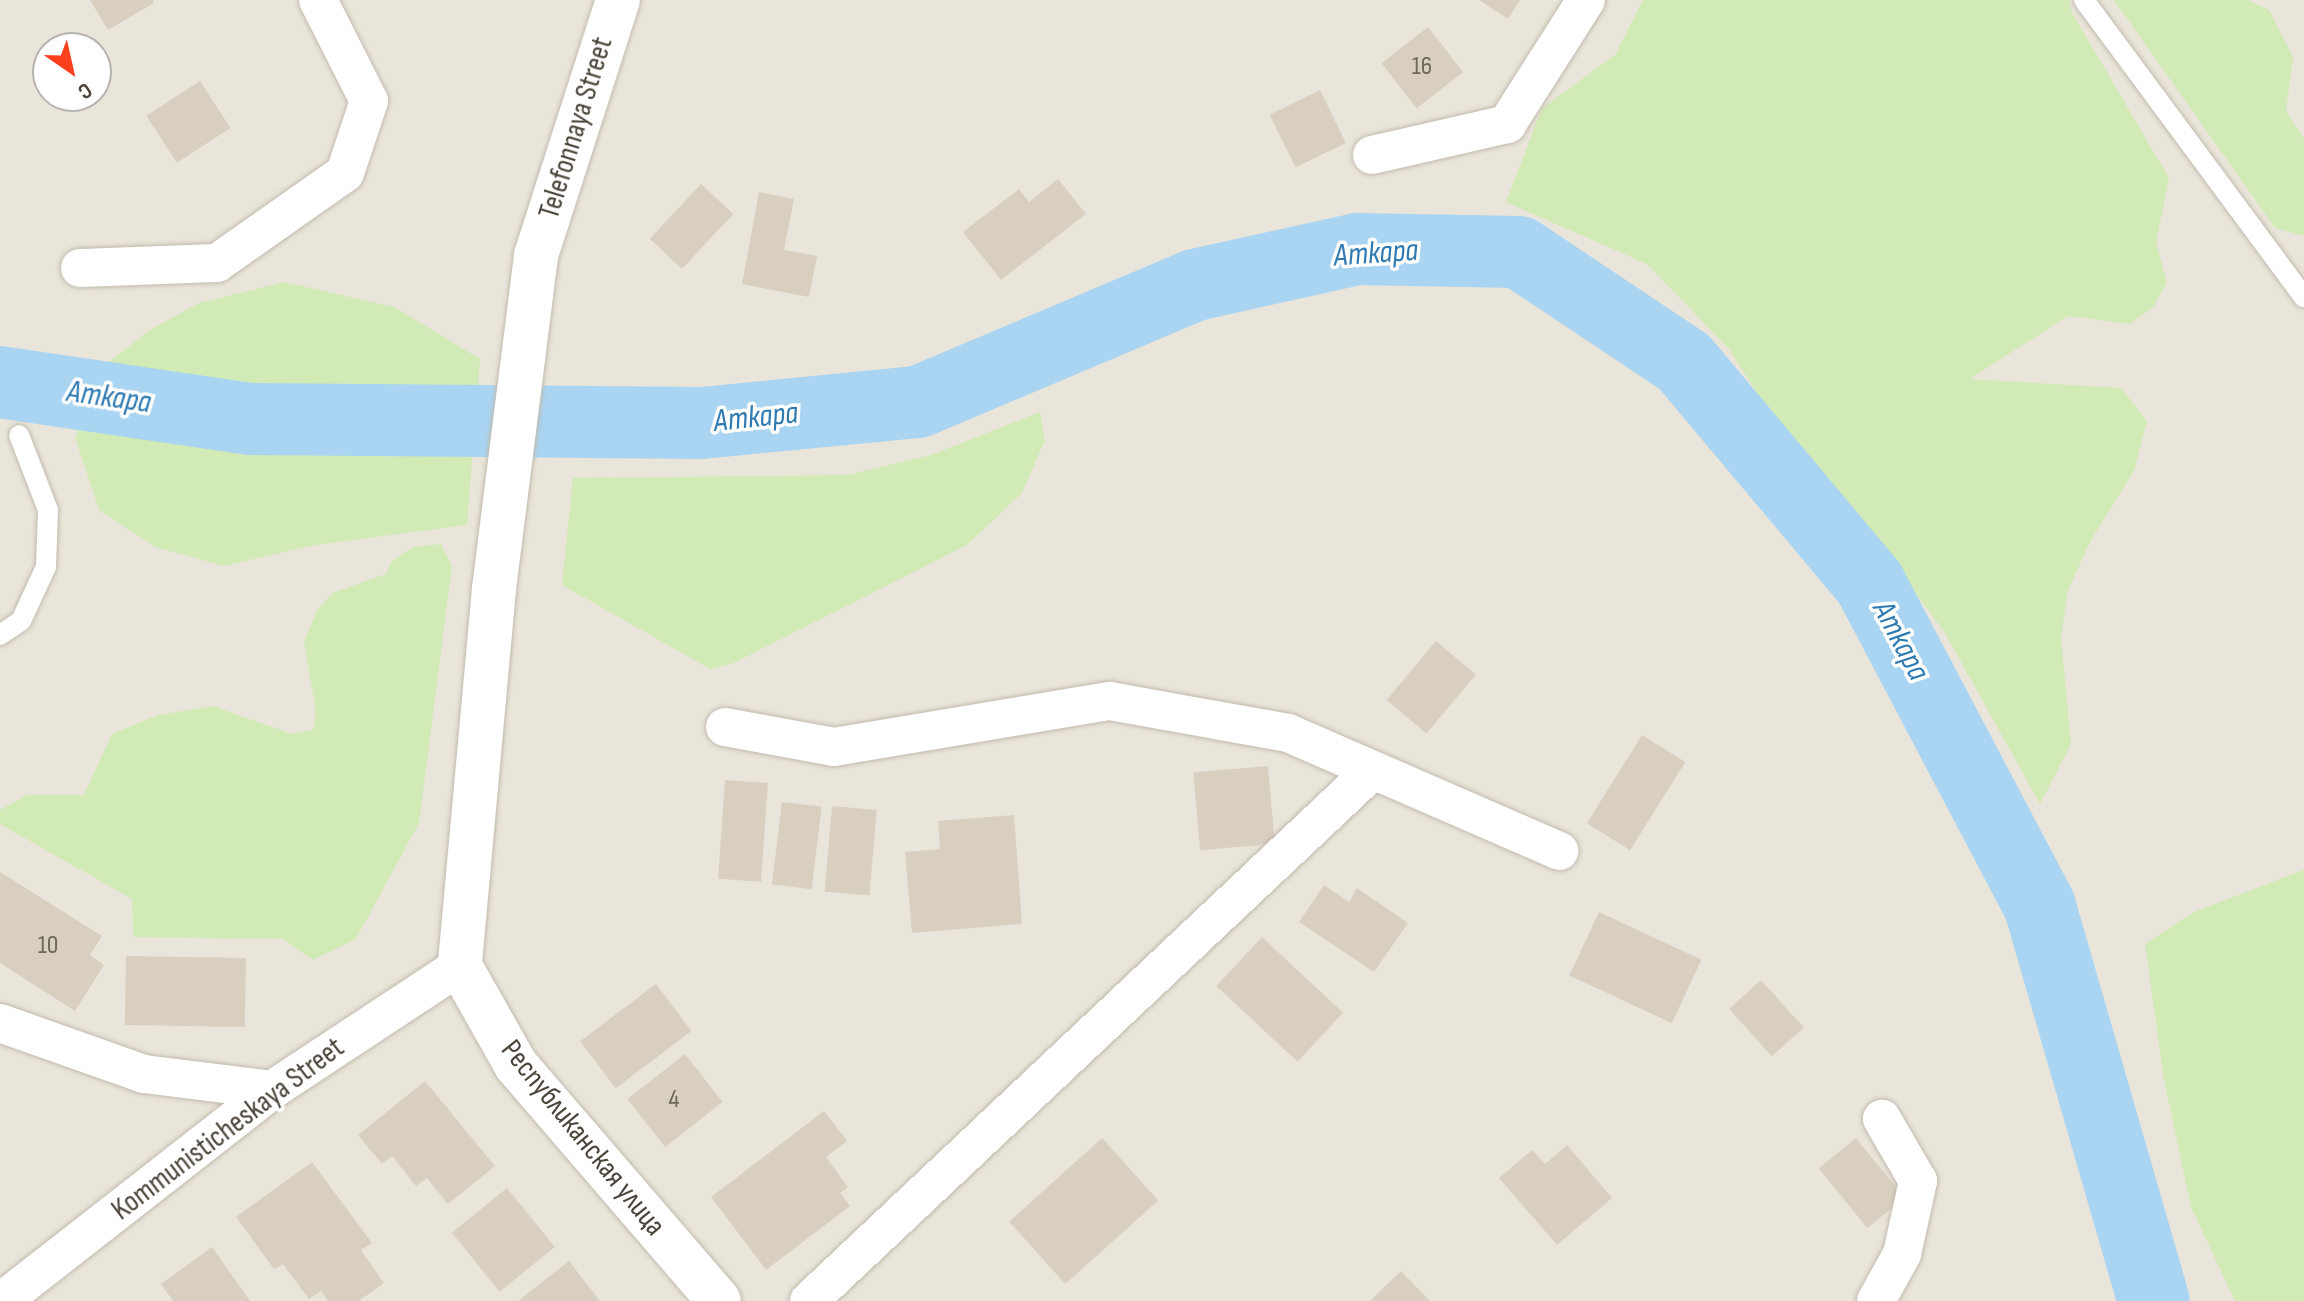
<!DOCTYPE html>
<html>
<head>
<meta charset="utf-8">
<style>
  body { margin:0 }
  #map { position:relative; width:2304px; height:1301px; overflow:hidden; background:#f6f3ec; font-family:"Sofia Sans Condensed",sans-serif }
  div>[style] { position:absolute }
  .residential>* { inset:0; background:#eae5da }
  .green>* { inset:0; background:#d2eab5 }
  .river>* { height:72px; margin:-36px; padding:0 36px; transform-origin:36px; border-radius:36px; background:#a9d4f2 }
  .building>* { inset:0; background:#d8cfc1; transform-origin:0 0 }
  .roads { filter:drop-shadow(0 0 2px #c2bbae) drop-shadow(0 0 2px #c2bbae) }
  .service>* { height:20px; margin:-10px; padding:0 10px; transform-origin:10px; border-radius:10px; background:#fff }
  .minor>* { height:38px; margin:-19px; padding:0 19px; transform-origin:19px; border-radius:19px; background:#fff }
  .tertiary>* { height:44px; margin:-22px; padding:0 22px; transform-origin:22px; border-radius:22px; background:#fff }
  span { translate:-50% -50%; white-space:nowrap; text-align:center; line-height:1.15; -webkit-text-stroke:7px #fff; paint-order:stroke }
  .number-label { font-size:26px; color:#6e675b }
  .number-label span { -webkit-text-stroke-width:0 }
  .street-label { font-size:30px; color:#4b4439 }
  .water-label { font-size:32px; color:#2e7ab2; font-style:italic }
  .north { position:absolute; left:32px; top:32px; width:80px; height:80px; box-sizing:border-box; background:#fff; border:2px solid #b7b4b0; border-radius:50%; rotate:146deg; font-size:22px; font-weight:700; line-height:32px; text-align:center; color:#4b4439 }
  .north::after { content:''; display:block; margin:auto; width:28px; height:36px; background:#fc3f1d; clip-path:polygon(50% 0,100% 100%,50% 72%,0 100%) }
</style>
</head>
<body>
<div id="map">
  <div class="residential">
    <div style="clip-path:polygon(evenodd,0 0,2304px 0,2304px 1301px,0 1301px,0 0,48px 48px,96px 48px,96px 96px,48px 96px,48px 48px)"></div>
  </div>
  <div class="green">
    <div style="clip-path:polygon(1643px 0,2070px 0,2071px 11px,2169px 178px,2156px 242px,2167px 283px,2153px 307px,2130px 324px,2068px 316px,1970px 379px,2121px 388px,2147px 421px,2134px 471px,2091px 540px,2068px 590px,2061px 637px,2071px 744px,2040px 804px,1945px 633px,1859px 516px,1775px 421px,1729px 349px,1647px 264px,1506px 202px,1542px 108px,1615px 55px)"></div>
    <div style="clip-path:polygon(2114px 0,2248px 0,2269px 10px,2293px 57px,2286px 111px,2304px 139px,2304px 236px,2275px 228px)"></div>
    <div style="clip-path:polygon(284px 282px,394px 307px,480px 359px,467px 525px,315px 545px,224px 566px,155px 547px,99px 510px,75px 438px,103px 366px,150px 330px,199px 303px)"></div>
    <div style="clip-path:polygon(1040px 412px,1045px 440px,1022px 493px,967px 545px,734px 663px,710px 669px,562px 585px,573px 478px,847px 475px,931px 455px)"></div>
    <div style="clip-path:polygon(441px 544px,452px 566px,419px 823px,356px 939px,313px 960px,283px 939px,133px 937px,132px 899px,0 824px,0 810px,27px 795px,84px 795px,112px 734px,158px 715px,213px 706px,292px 734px,313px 730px,316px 712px,304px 642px,317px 611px,332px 593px,386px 574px,392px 561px,413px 547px)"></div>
    <div style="clip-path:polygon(2304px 870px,2304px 1301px,2235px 1301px,2191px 1207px,2164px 1080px,2145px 944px,2194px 912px)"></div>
  </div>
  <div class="river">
    <div style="left:0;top:382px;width:254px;rotate:8.4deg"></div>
    <div style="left:251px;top:419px;width:451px;rotate:0.5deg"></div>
    <div style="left:702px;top:423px;width:217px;rotate:-5.6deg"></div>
    <div style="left:918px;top:402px;width:301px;rotate:-22.9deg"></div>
    <div style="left:1195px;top:285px;width:167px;rotate:-12.5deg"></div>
    <div style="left:1358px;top:249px;width:161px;rotate:1.1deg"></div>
    <div style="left:1519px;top:252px;width:198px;rotate:33.7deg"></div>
    <div style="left:1684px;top:362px;width:290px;rotate:50deg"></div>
    <div style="left:1870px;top:584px;width:365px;rotate:62.2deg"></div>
    <div style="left:2040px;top:907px;width:410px;rotate:73.9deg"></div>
  </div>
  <div class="building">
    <div style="clip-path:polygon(90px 0,153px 0,154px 3px,108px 30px)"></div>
    <div style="clip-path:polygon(1479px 0,1520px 0,1508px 19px)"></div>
    <div style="left:1428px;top:27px;width:57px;height:59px;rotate:52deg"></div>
    <div style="left:200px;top:81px;width:56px;height:64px;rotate:57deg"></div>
    <div style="left:1320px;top:90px;width:59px;height:56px;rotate:64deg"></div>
    <div style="clip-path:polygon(1058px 179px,1086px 214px,1001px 280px,963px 232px,1019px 189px,1029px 202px)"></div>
    <div style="left:701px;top:184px;width:44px;height:75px;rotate:43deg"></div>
    <div style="clip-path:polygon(759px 192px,794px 199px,784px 250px,817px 256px,809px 297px,742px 284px)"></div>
    <div style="left:1436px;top:641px;width:52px;height:77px;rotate:40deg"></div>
    <div style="left:1642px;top:735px;width:51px;height:104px;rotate:32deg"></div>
    <div style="left:1268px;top:766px;width:78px;height:75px;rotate:85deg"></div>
    <div style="left:725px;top:780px;width:43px;height:99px;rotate:4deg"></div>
    <div style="left:782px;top:802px;width:40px;height:83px;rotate:7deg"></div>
    <div style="left:832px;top:806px;width:45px;height:86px;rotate:5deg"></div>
    <div style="clip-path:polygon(1014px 815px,1022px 924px,912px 933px,905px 852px,940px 849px,938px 821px)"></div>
    <div style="clip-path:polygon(0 872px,102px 936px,90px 955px,104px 965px,75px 1011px,0 963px)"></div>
    <div style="clip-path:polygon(1324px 885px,1349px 902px,1357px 888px,1408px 923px,1374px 972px,1299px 922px)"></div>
    <div style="left:1599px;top:912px;width:113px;height:70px;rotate:25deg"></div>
    <div style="left:1262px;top:937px;width:111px;height:67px;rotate:43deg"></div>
    <div style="left:126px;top:956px;width:120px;height:69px;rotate:1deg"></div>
    <div style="left:1761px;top:980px;width:64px;height:43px;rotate:48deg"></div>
    <div style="left:656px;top:984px;width:59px;height:95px;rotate:53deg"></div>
    <div style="left:685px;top:1054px;width:61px;height:73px;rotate:52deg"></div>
    <div style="clip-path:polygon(425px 1081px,495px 1166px,448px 1204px,427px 1178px,416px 1186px,392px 1156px,382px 1164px,358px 1135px)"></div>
    <div style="clip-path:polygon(824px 1111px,847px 1141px,826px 1157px,848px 1187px,840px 1193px,850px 1206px,766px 1270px,711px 1197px)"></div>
    <div style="left:1102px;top:1138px;width:84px;height:125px;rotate:48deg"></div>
    <div style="left:1856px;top:1138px;width:77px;height:48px;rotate:51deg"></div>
    <div style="clip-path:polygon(1567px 1145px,1612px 1198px,1557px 1245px,1499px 1178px,1532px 1150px,1545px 1164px)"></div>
    <div style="clip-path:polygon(312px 1162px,372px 1243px,361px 1250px,384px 1283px,359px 1301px,328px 1301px,321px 1291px,309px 1299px,283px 1264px,274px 1269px,236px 1217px)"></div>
    <div style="left:507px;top:1188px;width:76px;height:71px;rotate:51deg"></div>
    <div style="clip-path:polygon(212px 1247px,250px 1301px,173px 1301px,161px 1284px)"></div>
    <div style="clip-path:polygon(569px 1261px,600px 1301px,518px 1301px)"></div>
    <div style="clip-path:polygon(1401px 1271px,1430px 1301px,1370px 1301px)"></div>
  </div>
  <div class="roads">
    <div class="service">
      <div style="left:2084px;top:0;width:370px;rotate:53.5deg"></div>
      <div style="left:0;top:635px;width:25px;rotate:-34deg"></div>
      <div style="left:21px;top:621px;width:60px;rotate:-65.2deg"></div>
      <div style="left:46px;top:567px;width:57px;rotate:-88deg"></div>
      <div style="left:48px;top:510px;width:80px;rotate:-111.1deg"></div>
    </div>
    <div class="minor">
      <div style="left:1372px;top:155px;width:139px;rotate:-12.9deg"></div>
      <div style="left:1507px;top:124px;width:147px;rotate:-57.5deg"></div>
      <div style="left:80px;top:268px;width:137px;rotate:-2.1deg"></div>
      <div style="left:217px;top:263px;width:156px;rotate:-35.1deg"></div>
      <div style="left:345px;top:173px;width:76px;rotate:-71.6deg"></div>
      <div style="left:369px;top:101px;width:113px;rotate:-116.8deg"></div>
      <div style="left:725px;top:727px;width:111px;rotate:10.4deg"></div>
      <div style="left:834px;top:747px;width:280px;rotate:-9.5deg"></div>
      <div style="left:1110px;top:701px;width:181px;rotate:10.2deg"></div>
      <div style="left:1288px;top:733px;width:296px;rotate:23.5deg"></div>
      <div style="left:0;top:1023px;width:153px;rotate:19.5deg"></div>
      <div style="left:144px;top:1074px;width:129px;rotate:7.1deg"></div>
      <div style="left:2px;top:1301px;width:343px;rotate:-38deg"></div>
      <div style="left:272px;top:1090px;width:225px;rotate:-33.4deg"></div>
      <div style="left:809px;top:1301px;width:772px;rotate:-43.27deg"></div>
      <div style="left:1876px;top:1301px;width:54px;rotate:-61deg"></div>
      <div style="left:1902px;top:1254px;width:75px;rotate:-77.6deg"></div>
      <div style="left:1918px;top:1181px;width:72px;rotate:-120.1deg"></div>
    </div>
    <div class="tertiary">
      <div style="left:618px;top:0;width:269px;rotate:107.8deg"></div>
      <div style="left:536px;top:256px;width:336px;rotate:97.2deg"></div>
      <div style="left:494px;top:589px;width:379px;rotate:95.2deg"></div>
      <div style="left:460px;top:966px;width:114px;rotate:60.5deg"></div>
      <div style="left:516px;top:1065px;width:311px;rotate:49.3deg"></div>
    </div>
  </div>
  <div class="number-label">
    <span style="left:1422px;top:67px">16</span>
    <span style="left:48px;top:946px">10</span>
    <span style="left:674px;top:1100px">4</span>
  </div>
  <div class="street-label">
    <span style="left:576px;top:128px;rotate:-73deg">Telefonnaya Street</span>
    <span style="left:228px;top:1129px;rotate:-37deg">Kommunisticheskaya Street</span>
    <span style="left:583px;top:1138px;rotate:51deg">Республиканская улица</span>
  </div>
  <div class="water-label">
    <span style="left:1376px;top:254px;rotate:-4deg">Аткара</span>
    <span style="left:109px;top:398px;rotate:8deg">Аткара</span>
    <span style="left:756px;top:418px;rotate:-6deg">Аткара</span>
    <span style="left:1900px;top:641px;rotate:62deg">Аткара</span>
  </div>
  <div class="north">С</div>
</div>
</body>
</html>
